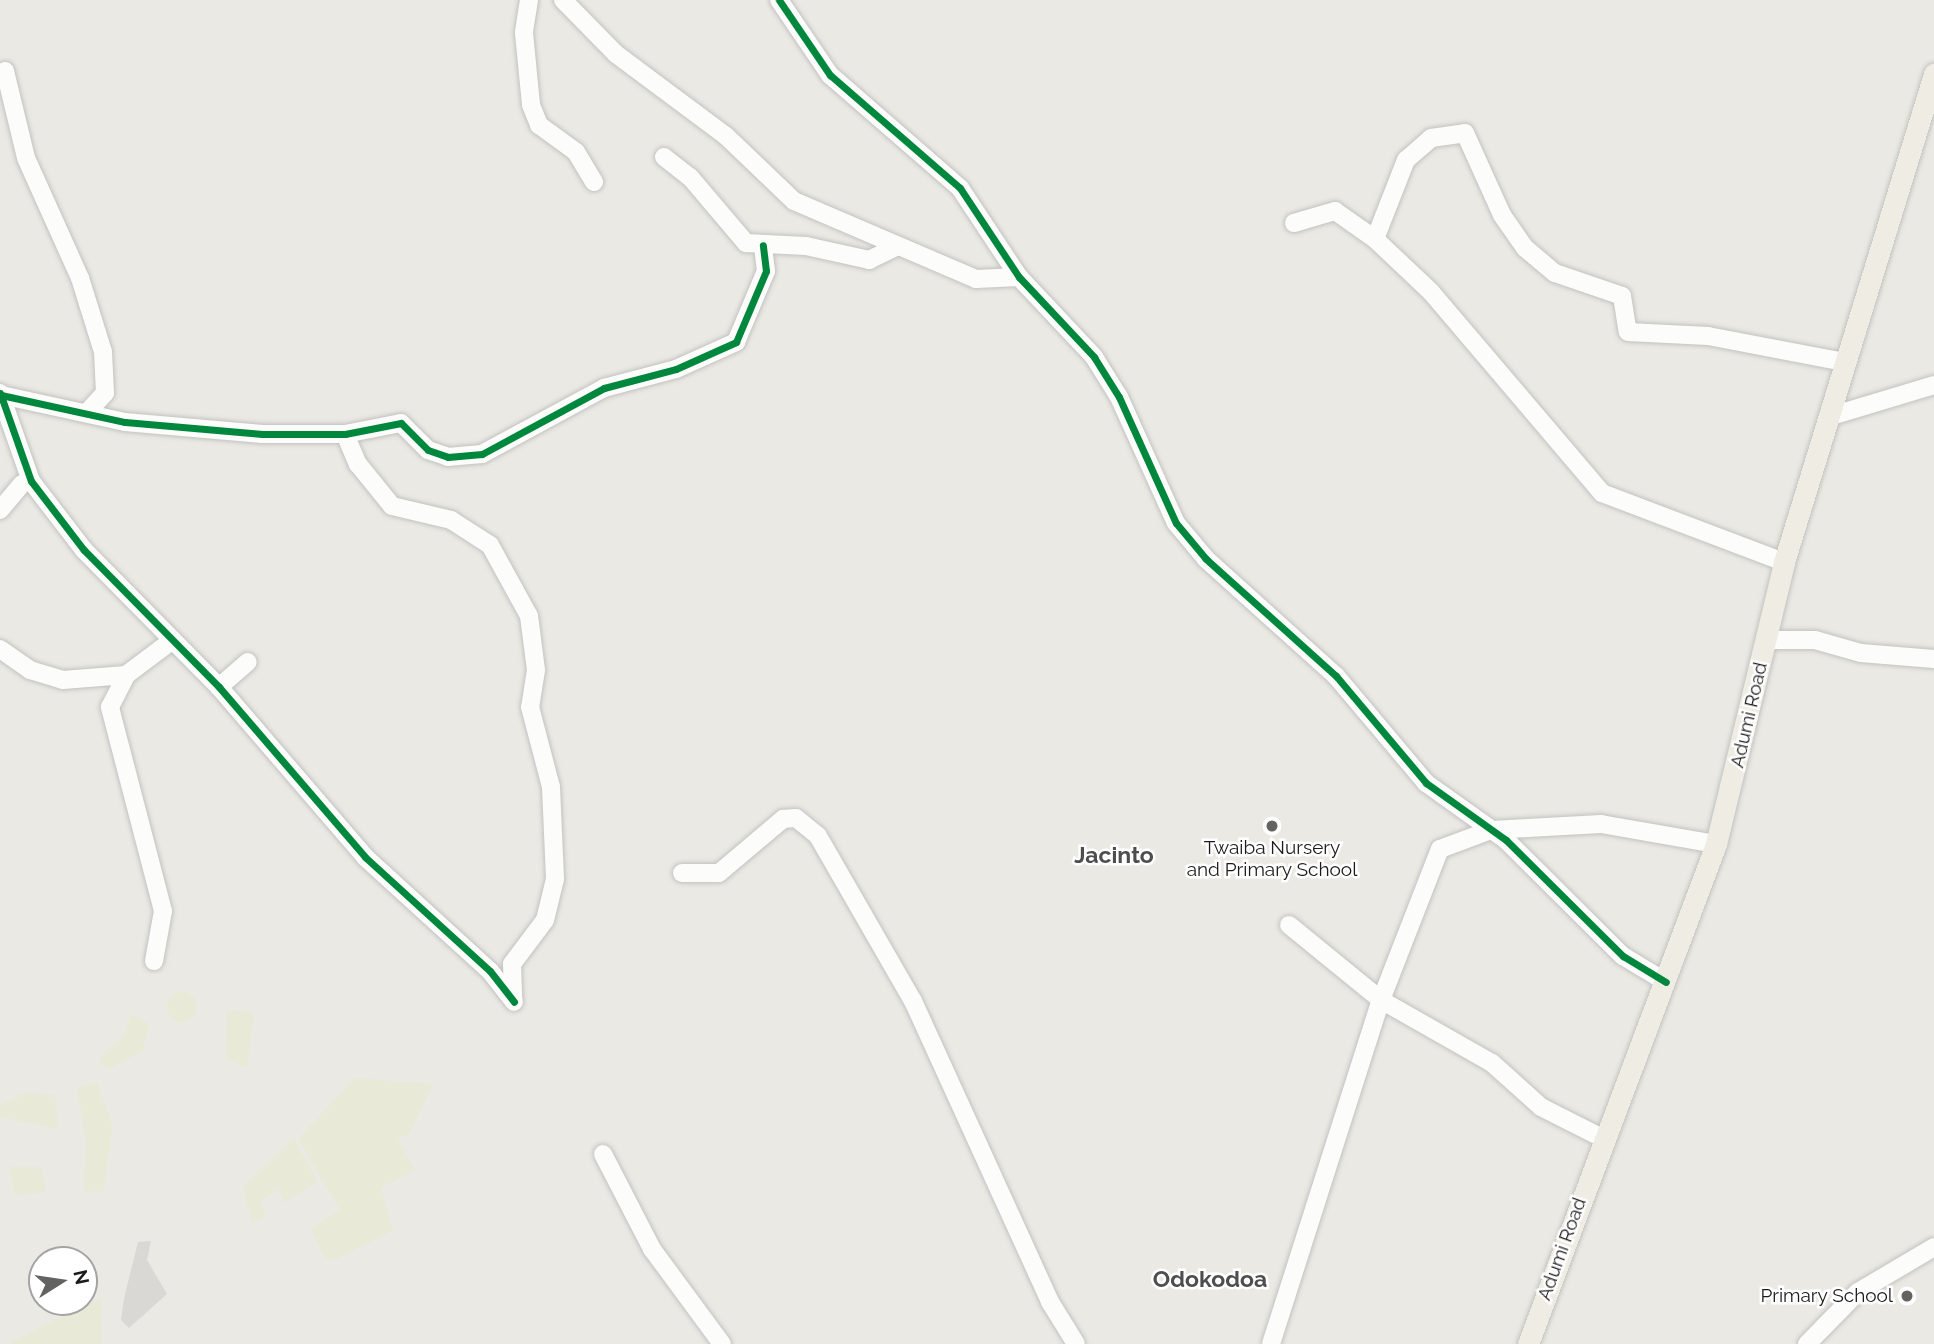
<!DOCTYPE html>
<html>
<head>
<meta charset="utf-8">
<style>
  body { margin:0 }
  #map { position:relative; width:1934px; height:1344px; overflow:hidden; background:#eae9e4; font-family:Raleway,sans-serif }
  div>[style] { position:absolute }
  .residential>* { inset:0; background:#d9d8d5 }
  .farmland>* { inset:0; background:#e8ead7 }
  .round { border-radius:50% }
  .roads { filter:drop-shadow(0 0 2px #c2c2c0) drop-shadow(0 0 2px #c2c2c0) }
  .minor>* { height:18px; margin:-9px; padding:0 9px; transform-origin:9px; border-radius:9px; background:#fcfcfb }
  .major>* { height:21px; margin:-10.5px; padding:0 10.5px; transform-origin:10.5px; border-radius:10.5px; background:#efece3 }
  .cycleway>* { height:7px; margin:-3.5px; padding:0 3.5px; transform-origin:3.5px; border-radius:3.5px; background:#00873e }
  .dots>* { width:19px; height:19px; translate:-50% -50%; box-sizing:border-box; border:4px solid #fff; border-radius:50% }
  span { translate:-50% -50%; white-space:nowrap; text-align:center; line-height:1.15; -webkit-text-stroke:5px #fff; paint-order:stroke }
  .street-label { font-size:19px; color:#1b1b1b }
  .poi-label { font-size:19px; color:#1b1b1b }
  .right { translate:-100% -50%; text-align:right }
  .quarter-label { font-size:23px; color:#4e4e4e; font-weight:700 }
  .north { position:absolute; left:28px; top:1246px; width:70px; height:70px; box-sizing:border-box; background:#fff; border:2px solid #a4a4a4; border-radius:50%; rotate:78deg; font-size:19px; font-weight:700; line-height:28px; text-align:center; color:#1b1b1b }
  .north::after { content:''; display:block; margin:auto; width:24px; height:32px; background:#636361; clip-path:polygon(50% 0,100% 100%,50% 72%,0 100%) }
</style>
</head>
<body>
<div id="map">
  <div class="residential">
    <div style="clip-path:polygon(151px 1241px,147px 1260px,167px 1294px,129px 1328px,121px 1320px,124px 1298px,138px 1242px)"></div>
  </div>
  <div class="farmland">
    <div class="round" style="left:167px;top:992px;width:30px;height:30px"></div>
    <div style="clip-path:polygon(227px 1010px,254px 1012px,247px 1068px,226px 1059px)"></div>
    <div style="clip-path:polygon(131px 1014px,149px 1024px,143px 1051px,109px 1069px,98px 1061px,124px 1036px)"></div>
    <div style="clip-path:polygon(355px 1078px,433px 1084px,408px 1136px,397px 1137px,415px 1170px,381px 1188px,393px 1231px,334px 1260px,324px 1257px,311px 1228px,340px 1210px,298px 1139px)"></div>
    <div style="clip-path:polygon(97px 1082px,113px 1126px,103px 1192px,84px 1191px,86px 1141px,77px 1087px)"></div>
    <div style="clip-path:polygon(28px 1092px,55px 1095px,58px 1129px,0 1117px,0 1105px)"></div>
    <div style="clip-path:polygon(294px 1139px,318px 1182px,284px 1202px,278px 1188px,261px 1201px,266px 1216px,252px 1224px,243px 1187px)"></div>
    <div style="clip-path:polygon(9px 1167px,41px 1167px,46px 1192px,15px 1196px)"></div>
    <div style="clip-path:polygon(102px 1298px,101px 1344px,8px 1344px,58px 1318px)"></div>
  </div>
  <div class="roads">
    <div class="minor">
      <div style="left:529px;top:0;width:33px;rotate:99deg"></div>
      <div style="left:524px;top:33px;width:72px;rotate:84.4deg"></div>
      <div style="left:531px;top:105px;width:22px;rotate:68deg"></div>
      <div style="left:539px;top:125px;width:46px;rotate:36.1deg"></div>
      <div style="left:576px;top:152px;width:35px;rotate:59deg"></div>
      <div style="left:563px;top:0;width:76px;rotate:45.5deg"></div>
      <div style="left:616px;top:54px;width:137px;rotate:36.7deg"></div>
      <div style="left:726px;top:136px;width:94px;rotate:43.7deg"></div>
      <div style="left:794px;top:201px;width:198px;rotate:23.2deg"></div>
      <div style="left:976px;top:279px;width:43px;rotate:-2.7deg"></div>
      <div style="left:779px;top:0;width:91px;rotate:55.8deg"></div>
      <div style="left:830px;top:75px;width:172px;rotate:41deg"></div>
      <div style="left:960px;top:188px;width:107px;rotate:56.5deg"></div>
      <div style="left:1019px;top:277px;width:110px;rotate:46.8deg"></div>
      <div style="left:1094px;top:357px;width:47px;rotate:58deg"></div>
      <div style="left:1119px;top:397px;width:138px;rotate:65.7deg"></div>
      <div style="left:1176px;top:523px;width:47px;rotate:50.2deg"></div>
      <div style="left:1206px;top:559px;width:175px;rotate:42deg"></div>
      <div style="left:1336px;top:676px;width:140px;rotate:49.9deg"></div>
      <div style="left:1426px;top:783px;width:98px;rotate:35.5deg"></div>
      <div style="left:1506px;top:840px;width:165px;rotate:44.8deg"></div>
      <div style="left:1623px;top:956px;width:50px;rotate:31.2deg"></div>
      <div style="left:5px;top:71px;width:89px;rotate:76.4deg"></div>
      <div style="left:26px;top:158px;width:132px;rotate:65.8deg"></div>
      <div style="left:80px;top:278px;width:77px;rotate:72.7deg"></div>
      <div style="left:103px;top:352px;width:41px;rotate:87.2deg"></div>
      <div style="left:105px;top:393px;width:26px;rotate:133deg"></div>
      <div style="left:664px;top:157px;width:33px;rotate:38deg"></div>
      <div style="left:690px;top:177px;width:87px;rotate:49.7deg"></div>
      <div style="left:746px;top:243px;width:60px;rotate:2.9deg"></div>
      <div style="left:806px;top:246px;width:65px;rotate:12.5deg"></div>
      <div style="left:869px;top:260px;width:30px;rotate:-26deg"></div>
      <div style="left:1294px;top:223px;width:43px;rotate:-16.3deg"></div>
      <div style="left:1335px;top:211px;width:49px;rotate:35deg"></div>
      <div style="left:1375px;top:239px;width:77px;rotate:43.4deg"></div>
      <div style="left:1431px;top:292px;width:264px;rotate:49.6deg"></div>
      <div style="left:1602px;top:493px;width:195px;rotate:20.8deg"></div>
      <div style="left:1375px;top:239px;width:85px;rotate:-68.6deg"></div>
      <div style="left:1406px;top:160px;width:33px;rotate:-41deg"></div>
      <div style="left:1431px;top:138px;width:34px;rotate:-8deg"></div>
      <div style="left:1465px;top:133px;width:90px;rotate:65.7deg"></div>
      <div style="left:1502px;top:215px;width:40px;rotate:55.1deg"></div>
      <div style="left:1525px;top:248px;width:39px;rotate:40deg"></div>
      <div style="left:1555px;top:273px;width:71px;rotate:18.9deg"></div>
      <div style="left:1622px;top:296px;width:36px;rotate:81deg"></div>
      <div style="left:1628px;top:332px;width:80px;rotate:2.9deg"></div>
      <div style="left:1708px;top:336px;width:138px;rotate:10.8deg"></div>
      <div style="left:0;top:393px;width:93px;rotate:70.6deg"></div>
      <div style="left:31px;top:481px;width:87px;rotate:52.5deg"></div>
      <div style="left:84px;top:550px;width:192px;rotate:45.4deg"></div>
      <div style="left:219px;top:687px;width:224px;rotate:49.3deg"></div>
      <div style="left:365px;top:857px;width:169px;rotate:42.4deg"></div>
      <div style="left:490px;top:971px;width:39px;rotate:52deg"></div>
      <div style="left:1px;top:395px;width:127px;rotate:12.3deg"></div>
      <div style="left:125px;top:422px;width:138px;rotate:5deg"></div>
      <div style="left:262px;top:434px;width:83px"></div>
      <div style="left:345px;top:434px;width:57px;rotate:-11.1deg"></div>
      <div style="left:401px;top:423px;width:38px;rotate:45deg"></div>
      <div style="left:428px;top:450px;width:21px;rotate:19deg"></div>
      <div style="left:448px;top:457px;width:34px;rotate:-5deg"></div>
      <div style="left:482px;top:454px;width:139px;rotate:-28.4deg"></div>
      <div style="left:604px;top:388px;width:74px;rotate:-14.8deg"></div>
      <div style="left:676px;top:369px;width:66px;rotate:-24.2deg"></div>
      <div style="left:736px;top:342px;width:77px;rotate:-67.1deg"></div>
      <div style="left:766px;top:271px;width:26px;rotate:-97deg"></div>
      <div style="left:1828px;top:417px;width:111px;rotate:-16.8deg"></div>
      <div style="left:345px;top:434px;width:33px;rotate:67deg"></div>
      <div style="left:358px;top:464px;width:54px;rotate:51deg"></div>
      <div style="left:392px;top:506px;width:61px;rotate:13.3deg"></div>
      <div style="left:451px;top:520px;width:46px;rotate:32.7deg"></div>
      <div style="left:490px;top:545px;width:81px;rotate:61.2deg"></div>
      <div style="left:529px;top:616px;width:54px;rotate:82.6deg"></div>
      <div style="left:536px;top:670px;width:37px;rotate:99deg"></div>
      <div style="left:530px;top:707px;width:83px;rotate:75.3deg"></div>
      <div style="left:551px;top:787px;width:92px;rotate:87.5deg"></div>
      <div style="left:555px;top:879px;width:42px;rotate:103.7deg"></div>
      <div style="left:545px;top:920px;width:55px;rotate:126.9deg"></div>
      <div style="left:512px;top:964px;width:35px;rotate:88deg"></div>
      <div style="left:0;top:510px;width:34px;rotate:-50deg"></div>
      <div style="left:1766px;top:640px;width:49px"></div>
      <div style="left:1815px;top:640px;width:48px;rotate:15.8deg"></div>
      <div style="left:1861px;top:653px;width:73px;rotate:4.7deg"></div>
      <div style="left:0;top:649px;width:37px;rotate:35deg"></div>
      <div style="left:30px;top:670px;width:34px;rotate:17deg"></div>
      <div style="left:63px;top:680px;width:63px;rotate:-4.5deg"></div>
      <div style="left:219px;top:687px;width:38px;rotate:-41deg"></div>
      <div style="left:682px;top:873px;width:37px"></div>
      <div style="left:719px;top:873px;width:84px;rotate:-40.2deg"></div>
      <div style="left:783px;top:819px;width:13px;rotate:-4deg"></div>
      <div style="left:796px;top:818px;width:28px;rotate:39deg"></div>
      <div style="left:818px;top:836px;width:190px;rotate:60.1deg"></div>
      <div style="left:913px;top:1001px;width:331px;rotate:65.5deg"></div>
      <div style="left:1050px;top:1302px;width:49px;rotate:58.2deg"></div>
      <div style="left:1289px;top:925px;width:119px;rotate:39.2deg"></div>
      <div style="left:1381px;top:1000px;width:128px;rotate:29.6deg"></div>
      <div style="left:1492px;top:1063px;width:66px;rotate:41.9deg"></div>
      <div style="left:1541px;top:1107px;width:68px;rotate:26.9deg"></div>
      <div style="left:154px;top:961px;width:51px;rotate:-79.8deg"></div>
      <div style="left:163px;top:911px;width:211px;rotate:-104.6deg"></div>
      <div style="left:110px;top:707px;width:36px;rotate:-63deg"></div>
      <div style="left:126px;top:675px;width:55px;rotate:-36.9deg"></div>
      <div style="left:603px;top:1154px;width:107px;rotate:62.7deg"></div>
      <div style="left:652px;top:1249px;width:118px;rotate:53.6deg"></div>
      <div style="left:1271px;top:1344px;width:361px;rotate:-72.3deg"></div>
      <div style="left:1381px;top:1000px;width:162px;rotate:-68.7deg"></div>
      <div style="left:1440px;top:849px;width:54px;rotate:-20.4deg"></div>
      <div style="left:1491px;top:830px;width:110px;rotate:-3.1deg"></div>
      <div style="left:1601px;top:824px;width:117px;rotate:9.9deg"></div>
      <div style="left:1807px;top:1344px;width:73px;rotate:-45.6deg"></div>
      <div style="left:1858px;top:1292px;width:88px;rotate:-30.6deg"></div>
    </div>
    <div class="major">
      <div style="left:1528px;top:1344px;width:534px;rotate:-69.39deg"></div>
      <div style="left:1716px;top:844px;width:290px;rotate:-76.4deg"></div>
      <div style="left:1784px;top:562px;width:511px;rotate:-72.91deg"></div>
    </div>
  </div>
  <div class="cycleway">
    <div style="left:779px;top:0;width:91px;rotate:55.8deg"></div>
    <div style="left:830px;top:75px;width:172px;rotate:41deg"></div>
    <div style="left:960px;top:188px;width:107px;rotate:56.5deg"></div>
    <div style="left:1019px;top:277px;width:110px;rotate:46.8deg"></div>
    <div style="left:1094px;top:357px;width:47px;rotate:58deg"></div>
    <div style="left:1119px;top:397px;width:138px;rotate:65.7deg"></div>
    <div style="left:1176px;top:523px;width:47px;rotate:50.2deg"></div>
    <div style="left:1206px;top:559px;width:175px;rotate:42deg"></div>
    <div style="left:1336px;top:676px;width:140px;rotate:49.9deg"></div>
    <div style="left:1426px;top:783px;width:98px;rotate:35.5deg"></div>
    <div style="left:1506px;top:840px;width:165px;rotate:44.8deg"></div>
    <div style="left:1623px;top:956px;width:50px;rotate:31.2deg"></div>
    <div style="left:0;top:393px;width:93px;rotate:70.6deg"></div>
    <div style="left:31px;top:481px;width:87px;rotate:52.5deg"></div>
    <div style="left:84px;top:550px;width:192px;rotate:45.4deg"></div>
    <div style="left:219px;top:687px;width:224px;rotate:49.3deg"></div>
    <div style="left:365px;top:857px;width:169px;rotate:42.4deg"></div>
    <div style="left:490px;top:971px;width:39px;rotate:52deg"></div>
    <div style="left:1px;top:395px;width:127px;rotate:12.3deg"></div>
    <div style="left:125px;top:422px;width:138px;rotate:5deg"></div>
    <div style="left:262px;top:434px;width:83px"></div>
    <div style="left:345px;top:434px;width:57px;rotate:-11.1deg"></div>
    <div style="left:401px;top:423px;width:38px;rotate:45deg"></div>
    <div style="left:428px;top:450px;width:21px;rotate:19deg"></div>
    <div style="left:448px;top:457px;width:34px;rotate:-5deg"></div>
    <div style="left:482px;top:454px;width:139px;rotate:-28.4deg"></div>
    <div style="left:604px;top:388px;width:74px;rotate:-14.8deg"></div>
    <div style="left:676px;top:369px;width:66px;rotate:-24.2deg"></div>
    <div style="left:736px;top:342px;width:77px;rotate:-67.1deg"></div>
    <div style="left:766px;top:271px;width:26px;rotate:-97deg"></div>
  </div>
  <div class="dots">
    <div style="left:1272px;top:826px;background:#636361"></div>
    <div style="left:1907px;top:1296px;background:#636361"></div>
  </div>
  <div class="street-label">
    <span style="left:1749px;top:715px;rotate:-77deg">Adumi Road</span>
    <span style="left:1562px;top:1249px;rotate:-70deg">Adumi Road</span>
  </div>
  <div class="poi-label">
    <span style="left:1272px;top:859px">Twaiba Nursery<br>and Primary School</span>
    <span class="right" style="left:1893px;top:1296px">Primary School</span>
  </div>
  <div class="quarter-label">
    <span style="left:1114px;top:855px">Jacinto</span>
    <span style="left:1210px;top:1279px">Odokodoa</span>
  </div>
  <div class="north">N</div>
</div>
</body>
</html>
